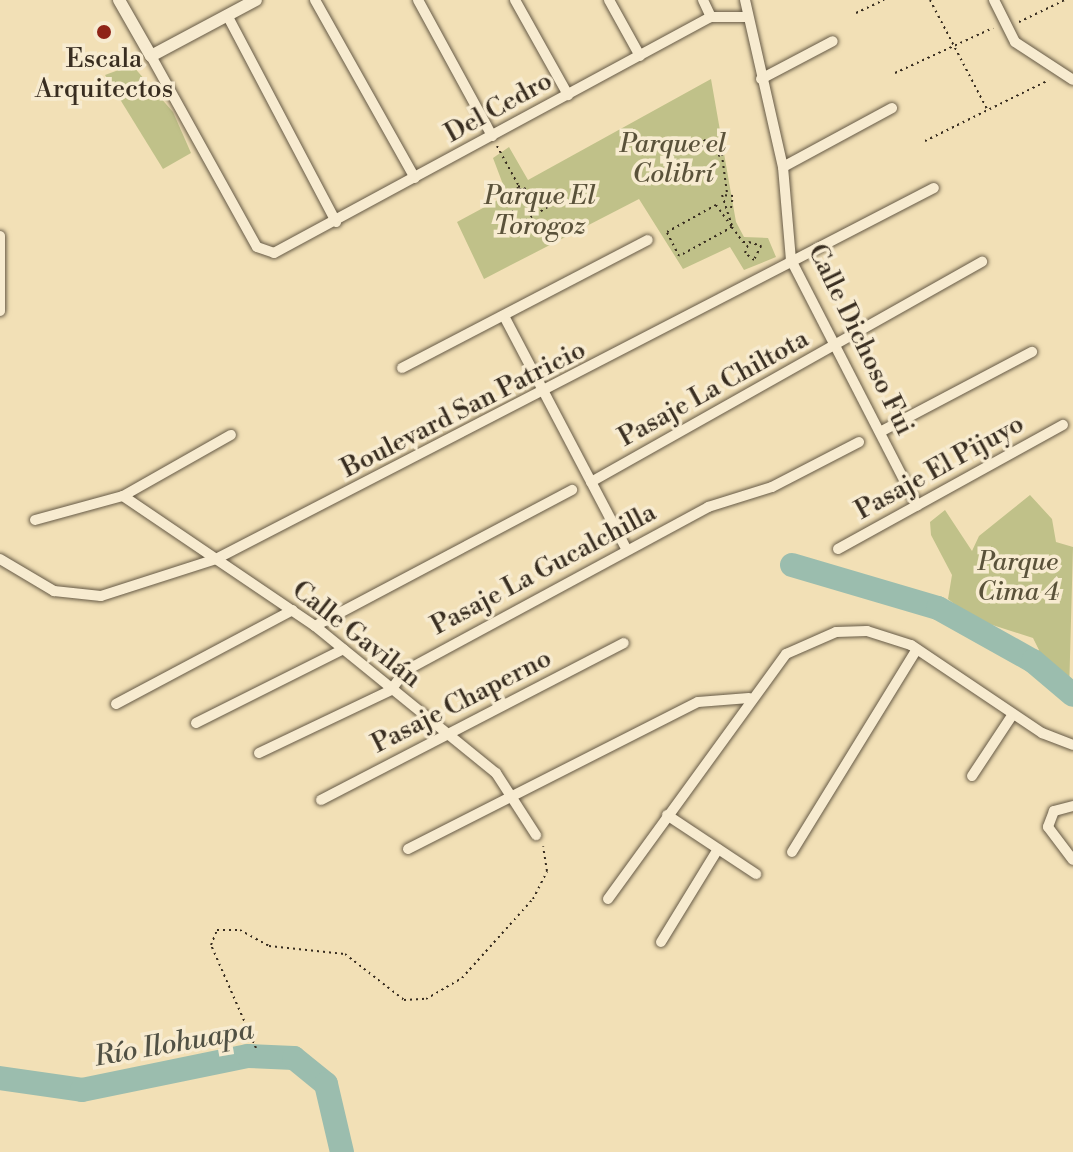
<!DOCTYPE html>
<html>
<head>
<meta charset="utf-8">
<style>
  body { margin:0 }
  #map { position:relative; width:1073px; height:1152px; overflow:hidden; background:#f2e0b6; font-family:"Libre Bodoni",serif }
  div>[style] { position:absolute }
  .green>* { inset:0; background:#c0c189 }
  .river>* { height:24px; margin:-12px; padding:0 12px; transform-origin:12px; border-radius:12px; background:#9bbdae }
  .path>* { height:2px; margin-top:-1px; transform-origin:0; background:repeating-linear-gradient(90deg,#382d20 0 2px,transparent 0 6px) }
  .roads { filter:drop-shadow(0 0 2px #665a46) drop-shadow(0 0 2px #665a46) }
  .minor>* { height:10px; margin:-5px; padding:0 5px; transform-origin:5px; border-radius:5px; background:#f7ebd0 }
  .tertiary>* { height:12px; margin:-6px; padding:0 6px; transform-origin:6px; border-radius:6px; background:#f7ebd0 }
  .dots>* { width:22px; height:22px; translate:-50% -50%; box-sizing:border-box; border:4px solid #f7ebd0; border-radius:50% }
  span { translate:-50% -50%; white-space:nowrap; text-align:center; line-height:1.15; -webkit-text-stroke:7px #f7ebd0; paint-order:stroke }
  .poi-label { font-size:26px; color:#382d20 }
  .street-label { font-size:26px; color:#382d20 }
  .park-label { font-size:26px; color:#5a523a; font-style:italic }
  .water-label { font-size:28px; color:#515144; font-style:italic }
</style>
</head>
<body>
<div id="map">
  <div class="green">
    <div style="clip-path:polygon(132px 65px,173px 112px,191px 153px,163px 169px,105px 75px)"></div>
    <div style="clip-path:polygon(711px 79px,736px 222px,744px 237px,768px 238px,776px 257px,744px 270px,730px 247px,683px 269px,639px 199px,484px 279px,457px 222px,507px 195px,493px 158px,509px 147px,528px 180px)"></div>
    <div style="clip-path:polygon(1030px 495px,1052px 519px,1056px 542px,1073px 547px,1069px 694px,1052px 679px,1056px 673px,1033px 661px,1039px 650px,1033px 638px,974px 619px,948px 599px,952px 575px,931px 535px,930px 522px,945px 510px,972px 551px,979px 536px)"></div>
  </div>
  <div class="river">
    <div style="left:792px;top:565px;width:152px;rotate:16.4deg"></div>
    <div style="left:938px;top:608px;width:109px;rotate:29.2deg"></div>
    <div style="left:1033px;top:661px;width:52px;rotate:40.4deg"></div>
    <div style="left:0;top:1078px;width:83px;rotate:8.3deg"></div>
    <div style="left:82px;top:1090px;width:169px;rotate:-11.6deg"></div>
    <div style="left:248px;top:1056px;width:46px;rotate:2.5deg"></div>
    <div style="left:294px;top:1058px;width:41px;rotate:39.1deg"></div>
    <div style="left:326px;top:1084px;width:70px;rotate:76.8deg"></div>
  </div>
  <div class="path">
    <div style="left:930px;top:0;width:123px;rotate:62.4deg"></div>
    <div style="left:856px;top:13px;width:31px;rotate:-25deg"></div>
    <div style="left:1019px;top:22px;width:51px;rotate:-25.6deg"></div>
    <div style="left:895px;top:73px;width:108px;rotate:-24.7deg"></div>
    <div style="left:925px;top:141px;width:138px;rotate:-26.2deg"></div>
    <div style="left:497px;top:146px;width:77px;rotate:61.4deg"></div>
    <div style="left:720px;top:156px;width:20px;rotate:-153deg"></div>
    <div style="left:702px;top:147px;width:7px;rotate:-74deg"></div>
    <div style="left:704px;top:140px;width:19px;rotate:25deg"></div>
    <div style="left:721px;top:148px;width:45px;rotate:82.4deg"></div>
    <div style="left:518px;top:186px;width:43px;rotate:20.6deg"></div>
    <div style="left:558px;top:201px;width:57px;rotate:149.4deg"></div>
    <div style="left:509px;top:230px;width:45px;rotate:-78.4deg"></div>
    <div style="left:731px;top:208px;width:12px;rotate:-81deg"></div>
    <div style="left:733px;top:196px;width:11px;rotate:-175deg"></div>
    <div style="left:722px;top:195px;width:33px;rotate:72deg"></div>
    <div style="left:732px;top:227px;width:60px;rotate:151.3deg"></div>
    <div style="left:679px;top:256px;width:27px;rotate:-117deg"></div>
    <div style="left:667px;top:232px;width:56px;rotate:-28.9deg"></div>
    <div style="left:716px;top:205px;width:27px;rotate:54deg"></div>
    <div style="left:732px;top:227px;width:19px;rotate:54deg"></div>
    <div style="left:743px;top:242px;width:6px"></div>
    <div style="left:749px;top:242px;width:13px;rotate:18deg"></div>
    <div style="left:761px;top:246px;width:16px;rotate:117deg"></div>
    <div style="left:754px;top:260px;width:11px;rotate:-142deg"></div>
    <div style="left:745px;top:253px;width:12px;rotate:-70deg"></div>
    <div style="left:256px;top:1048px;width:112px;rotate:-113.6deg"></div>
    <div style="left:211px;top:945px;width:16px;rotate:-68deg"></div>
    <div style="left:217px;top:930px;width:23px"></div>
    <div style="left:240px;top:930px;width:33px;rotate:29deg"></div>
    <div style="left:269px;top:946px;width:76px;rotate:6deg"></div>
    <div style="left:345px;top:954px;width:75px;rotate:37.9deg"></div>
    <div style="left:404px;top:1000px;width:22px;rotate:-3deg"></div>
    <div style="left:426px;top:999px;width:42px;rotate:-30.3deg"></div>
    <div style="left:462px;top:978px;width:106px;rotate:-48.1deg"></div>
    <div style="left:533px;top:899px;width:31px;rotate:-63deg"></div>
    <div style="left:547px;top:871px;width:25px;rotate:-99deg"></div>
  </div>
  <div class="roads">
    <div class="minor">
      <div style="left:315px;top:0;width:204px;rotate:60.7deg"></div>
      <div style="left:418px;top:0;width:155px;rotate:61.4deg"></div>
      <div style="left:515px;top:0;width:109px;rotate:60.8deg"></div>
      <div style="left:609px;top:0;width:64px;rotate:61deg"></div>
      <div style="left:703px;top:0;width:19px;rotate:65deg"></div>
      <div style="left:745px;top:0;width:171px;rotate:77.2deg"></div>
      <div style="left:783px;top:167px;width:93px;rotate:85.1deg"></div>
      <div style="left:791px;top:260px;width:276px;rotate:62.8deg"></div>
      <div style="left:994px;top:0;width:47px;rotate:63.4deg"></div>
      <div style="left:1015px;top:42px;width:69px;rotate:33.2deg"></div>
      <div style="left:227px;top:15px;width:234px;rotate:62.2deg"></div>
      <div style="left:151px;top:56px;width:218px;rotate:61deg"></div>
      <div style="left:257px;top:247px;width:18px;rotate:19deg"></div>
      <div style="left:274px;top:253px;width:497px;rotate:-28.4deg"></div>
      <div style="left:711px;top:17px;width:37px"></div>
      <div style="left:761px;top:79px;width:81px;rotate:-27.8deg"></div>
      <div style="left:783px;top:167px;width:124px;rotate:-28.4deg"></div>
      <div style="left:0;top:236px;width:75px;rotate:90deg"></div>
      <div style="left:504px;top:316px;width:264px;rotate:62.3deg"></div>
      <div style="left:402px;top:368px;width:277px;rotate:-27.5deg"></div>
      <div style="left:880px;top:432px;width:172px;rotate:-27.8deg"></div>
      <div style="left:591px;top:482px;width:449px;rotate:-29.4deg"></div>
      <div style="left:123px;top:496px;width:232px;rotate:34.1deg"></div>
      <div style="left:315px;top:626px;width:233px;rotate:39.1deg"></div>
      <div style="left:496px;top:773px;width:74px;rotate:57.2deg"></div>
      <div style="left:35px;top:520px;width:91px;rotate:-15.3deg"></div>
      <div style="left:123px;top:496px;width:124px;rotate:-29.5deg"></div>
      <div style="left:838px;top:549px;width:257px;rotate:-28.9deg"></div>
      <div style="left:0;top:559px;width:63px;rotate:30.7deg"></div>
      <div style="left:54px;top:591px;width:47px;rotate:6.1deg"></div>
      <div style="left:101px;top:596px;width:121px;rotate:-17.8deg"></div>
      <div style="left:216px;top:559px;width:808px;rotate:-27.33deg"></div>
      <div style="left:315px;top:626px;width:291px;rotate:-27.9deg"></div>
      <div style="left:116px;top:704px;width:200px;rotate:-28deg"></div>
      <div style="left:196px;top:723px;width:165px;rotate:-26.6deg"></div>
      <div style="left:259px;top:753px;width:146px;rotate:-25.5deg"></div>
      <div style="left:391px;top:690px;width:24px;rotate:-54deg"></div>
      <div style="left:405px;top:671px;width:345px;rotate:-28.4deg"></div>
      <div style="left:708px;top:507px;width:67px;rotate:-17.4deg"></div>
      <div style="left:772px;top:487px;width:98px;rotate:-27.3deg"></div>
      <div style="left:972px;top:776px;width:74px;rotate:-56.5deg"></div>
      <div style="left:321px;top:800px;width:341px;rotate:-27.4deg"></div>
      <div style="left:1073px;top:806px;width:20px;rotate:165deg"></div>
      <div style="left:1054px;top:811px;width:17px;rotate:111deg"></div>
      <div style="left:1048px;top:827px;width:41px;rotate:52.9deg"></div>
      <div style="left:667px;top:815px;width:107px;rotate:33.5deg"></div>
      <div style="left:408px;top:849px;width:325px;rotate:-26.9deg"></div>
      <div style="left:698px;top:702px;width:51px;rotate:-4.5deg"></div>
      <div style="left:792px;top:852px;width:238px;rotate:-58.4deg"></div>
      <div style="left:608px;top:899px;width:303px;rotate:-54deg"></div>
      <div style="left:786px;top:654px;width:55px;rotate:-23.7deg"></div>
      <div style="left:836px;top:632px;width:31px;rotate:-2deg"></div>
      <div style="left:867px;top:631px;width:46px;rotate:17.7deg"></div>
      <div style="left:911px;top:645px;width:158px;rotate:33.9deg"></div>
      <div style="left:1042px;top:733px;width:33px;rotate:21deg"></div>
      <div style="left:661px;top:942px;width:109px;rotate:-58.5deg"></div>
    </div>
    <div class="tertiary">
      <div style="left:119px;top:0;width:64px;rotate:60.3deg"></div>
      <div style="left:151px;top:56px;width:119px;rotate:-28.1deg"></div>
    </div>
  </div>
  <div class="dots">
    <div style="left:104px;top:32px;background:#8f2418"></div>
  </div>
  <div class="poi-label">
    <span style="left:104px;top:75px">Escala<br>Arquitectos</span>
  </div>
  <div class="street-label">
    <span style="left:499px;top:108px;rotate:-29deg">Del Cedro</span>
    <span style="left:860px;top:340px;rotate:64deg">Calle Dichoso Fui</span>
    <span style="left:714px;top:389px;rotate:-29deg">Pasaje La Chiltota</span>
    <span style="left:464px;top:410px;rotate:-27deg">Boulevard San Patricio</span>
    <span style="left:940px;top:468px;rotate:-29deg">Pasaje El Pijuyo</span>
    <span style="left:544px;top:570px;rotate:-28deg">Pasaje La Gucalchilla</span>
    <span style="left:356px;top:635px;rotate:38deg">Calle Gavilán</span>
    <span style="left:462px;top:702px;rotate:-27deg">Pasaje Chaperno</span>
  </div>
  <div class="park-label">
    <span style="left:673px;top:160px">Parque el<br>Colibrí</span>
    <span style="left:540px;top:212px">Parque El<br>Torogoz</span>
    <span style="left:1018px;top:578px">Parque<br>Cima 4</span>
  </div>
  <div class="water-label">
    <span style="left:174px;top:1044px;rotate:-10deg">Río Ilohuapa</span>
  </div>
</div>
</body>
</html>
